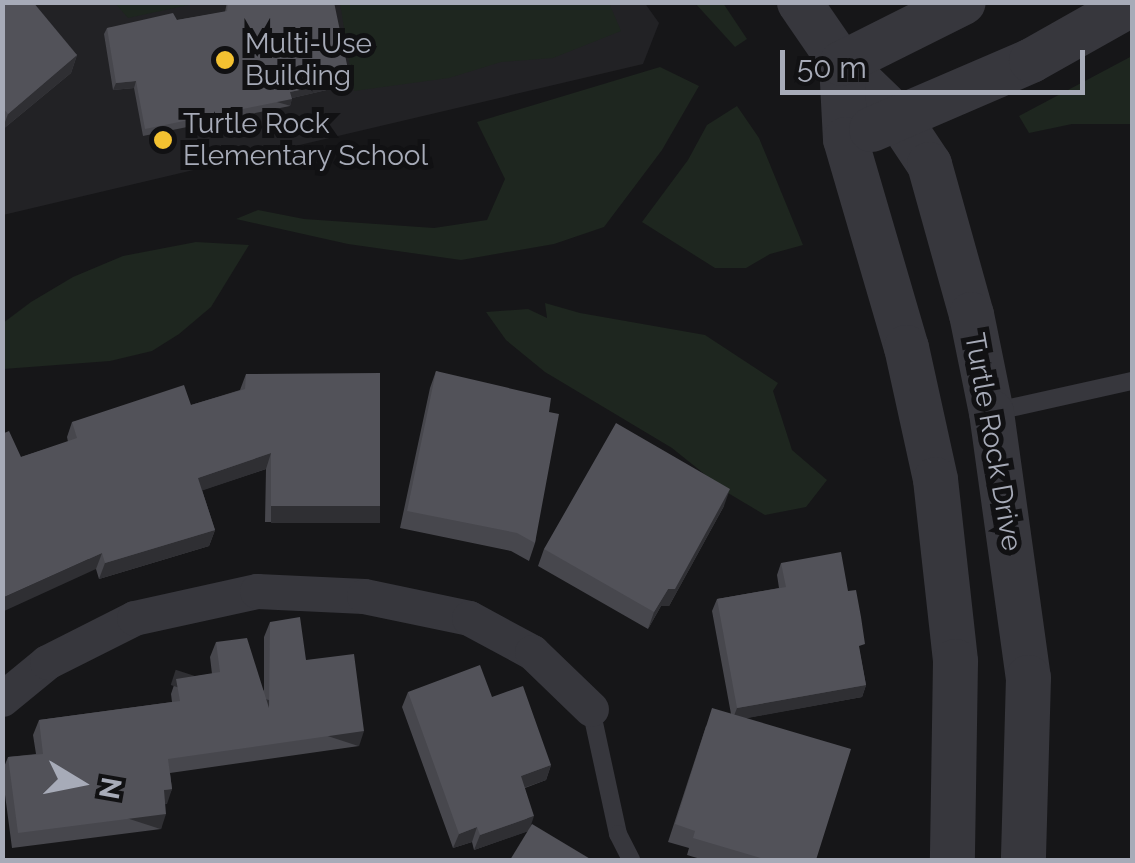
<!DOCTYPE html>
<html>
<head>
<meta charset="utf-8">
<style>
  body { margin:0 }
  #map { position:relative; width:1135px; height:863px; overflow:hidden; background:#161618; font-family:Raleway,sans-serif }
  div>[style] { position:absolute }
  .built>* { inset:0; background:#222225 }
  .green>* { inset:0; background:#1e261f }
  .service>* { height:18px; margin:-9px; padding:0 9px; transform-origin:9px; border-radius:9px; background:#37373d }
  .minor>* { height:35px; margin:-17.5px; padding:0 17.5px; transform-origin:17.5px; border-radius:17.5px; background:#37373d }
  .tertiary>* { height:45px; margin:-22.5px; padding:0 22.5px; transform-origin:22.5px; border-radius:22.5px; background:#37373d }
  .wall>* { inset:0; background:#47474d }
  .shaded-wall>* { inset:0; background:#2f2f33; transform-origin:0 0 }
  .building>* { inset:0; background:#525259 }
  .dots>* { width:28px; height:28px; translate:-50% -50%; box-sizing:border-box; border:5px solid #111113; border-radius:50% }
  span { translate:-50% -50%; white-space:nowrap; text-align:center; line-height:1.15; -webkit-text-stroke:10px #111113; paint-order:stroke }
  .poi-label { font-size:28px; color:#a7abb8 }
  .left { translate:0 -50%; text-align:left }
  .street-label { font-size:28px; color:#a7abb8 }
  .frame { position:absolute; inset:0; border:5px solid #a7abb8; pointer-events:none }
  .north { position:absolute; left:30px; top:733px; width:100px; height:100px; -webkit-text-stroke:8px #111113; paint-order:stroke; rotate:100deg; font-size:28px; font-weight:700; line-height:40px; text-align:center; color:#a7abb8 }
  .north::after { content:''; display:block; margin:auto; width:35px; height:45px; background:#a7abb8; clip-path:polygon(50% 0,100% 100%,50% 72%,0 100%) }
  .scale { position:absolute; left:780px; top:50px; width:305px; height:45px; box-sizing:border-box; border:5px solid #a7abb8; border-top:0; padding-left:12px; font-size:30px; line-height:35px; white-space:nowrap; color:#a7abb8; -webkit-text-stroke:8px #111113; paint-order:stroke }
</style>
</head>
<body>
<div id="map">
  <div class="built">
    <div style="clip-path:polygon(644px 2px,659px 23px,643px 64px,3px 215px,2px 3px)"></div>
  </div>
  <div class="green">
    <div style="clip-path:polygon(115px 3px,198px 3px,128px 18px)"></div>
    <div style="clip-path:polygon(340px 3px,609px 3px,621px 31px,553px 58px,501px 62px,449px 78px,354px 91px)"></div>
    <div style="clip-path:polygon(695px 3px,723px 3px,747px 39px,735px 47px)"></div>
    <div style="clip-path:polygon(1132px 56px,1132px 124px,1072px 124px,1029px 133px,1019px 116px)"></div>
    <div style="clip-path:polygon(660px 67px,699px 86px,662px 150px,604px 227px,554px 244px,461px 260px,348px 244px,236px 219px,258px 210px,304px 219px,434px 228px,487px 220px,505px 179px,477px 122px)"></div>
    <div style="clip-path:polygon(737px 106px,759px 138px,803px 245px,770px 254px,746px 268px,715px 268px,642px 222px,688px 160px,707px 125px)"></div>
    <div style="clip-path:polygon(196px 242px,249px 245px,211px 307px,179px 334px,152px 351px,110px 361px,3px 369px,3px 323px,31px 302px,73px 277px,123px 256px)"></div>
    <div style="clip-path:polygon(545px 303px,580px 313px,705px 335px,778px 383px,773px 391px,792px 450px,827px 480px,806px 507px,765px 515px,728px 493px,672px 448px,545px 372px,506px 340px,486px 312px,528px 309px,547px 318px)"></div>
  </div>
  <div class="service">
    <div style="left:992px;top:412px;width:143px;rotate:-12.5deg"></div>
    <div style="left:591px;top:709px;width:128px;rotate:77.8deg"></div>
    <div style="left:618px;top:834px;width:29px;rotate:63deg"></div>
  </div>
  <div class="minor">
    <div style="left:2px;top:699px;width:58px;rotate:-39.4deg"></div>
    <div style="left:47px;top:662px;width:97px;rotate:-26.8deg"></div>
    <div style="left:134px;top:618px;width:126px;rotate:-12.4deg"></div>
    <div style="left:257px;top:591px;width:107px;rotate:2.7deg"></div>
    <div style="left:364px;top:596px;width:107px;rotate:11.8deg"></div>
    <div style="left:469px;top:618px;width:72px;rotate:28.4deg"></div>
    <div style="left:532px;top:652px;width:82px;rotate:44deg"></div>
  </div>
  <div class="tertiary">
    <div style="left:799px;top:2px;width:74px;rotate:55.5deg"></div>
    <div style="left:841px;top:63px;width:81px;rotate:44deg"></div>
    <div style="left:899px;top:119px;width:54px;rotate:56.3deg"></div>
    <div style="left:929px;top:164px;width:156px;rotate:74.4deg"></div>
    <div style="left:971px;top:314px;width:100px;rotate:78.5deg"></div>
    <div style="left:991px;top:412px;width:268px;rotate:82.1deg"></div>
    <div style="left:1028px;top:677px;width:183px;rotate:91.6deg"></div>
    <div style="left:841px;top:63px;width:76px;rotate:87deg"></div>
    <div style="left:845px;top:139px;width:217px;rotate:73.7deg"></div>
    <div style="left:906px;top:347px;width:135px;rotate:77.6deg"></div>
    <div style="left:935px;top:479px;width:183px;rotate:83.7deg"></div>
    <div style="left:955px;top:661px;width:199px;rotate:90.9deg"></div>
    <div style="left:841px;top:63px;width:136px;rotate:-26.6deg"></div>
    <div style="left:871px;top:129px;width:174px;rotate:-23.3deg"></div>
    <div style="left:1031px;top:60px;width:116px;rotate:-29.4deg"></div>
  </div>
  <div class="wall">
    <div style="clip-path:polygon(2px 2px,77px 55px,71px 73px,2px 130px)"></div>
    <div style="clip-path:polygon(227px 2px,350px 79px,348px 85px,292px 98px,290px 106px,143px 136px,134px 88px,113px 90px,104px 34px,107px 28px,177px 20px,225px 12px)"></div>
    <div style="clip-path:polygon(436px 371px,549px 412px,535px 543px,529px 561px,511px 551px,400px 528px,430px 388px)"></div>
    <div style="clip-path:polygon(246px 374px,374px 522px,265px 522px,266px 469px,202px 490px,215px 530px,209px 546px,99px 579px,96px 569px,21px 457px,68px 442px,67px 437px,72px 422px,191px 405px,240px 390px)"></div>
    <div style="clip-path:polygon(724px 506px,669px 606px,661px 606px,648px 629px,538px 566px,544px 549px)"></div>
    <div style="clip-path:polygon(781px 563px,848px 591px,866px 685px,862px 697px,746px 718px,816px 860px,704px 860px,687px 855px,689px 848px,668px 842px,706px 726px,731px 714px,712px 611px,717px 599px,779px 588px,777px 575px)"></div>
    <div style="clip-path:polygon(270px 622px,306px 660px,359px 746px,170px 773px,172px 789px,165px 804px,161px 829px,12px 848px,2px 772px,8px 757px,36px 754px,33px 735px,39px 720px,172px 702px,171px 694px,176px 679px,212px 674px,210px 657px,216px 642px,264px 691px,264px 637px)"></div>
    <div style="clip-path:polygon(408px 692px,551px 765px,546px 780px,525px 788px,528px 831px,474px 850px,472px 842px,453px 848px,402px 707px)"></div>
  </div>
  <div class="shaded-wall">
    <div style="clip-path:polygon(77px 55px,71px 73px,2px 130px,8px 114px)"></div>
    <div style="clip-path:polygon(350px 79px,348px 85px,288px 99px,290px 92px)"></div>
    <div style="clip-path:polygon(136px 81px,134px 88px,113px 90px,116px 83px)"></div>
    <div style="left:292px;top:99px;width:7px;height:150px;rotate:106deg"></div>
    <div style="clip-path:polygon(271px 453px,266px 469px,192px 494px,198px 478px)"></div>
    <div style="clip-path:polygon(730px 489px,724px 506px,669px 606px,661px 606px,648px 629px,654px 612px)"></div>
    <div style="left:271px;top:506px;width:109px;height:17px"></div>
    <div style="clip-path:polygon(215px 530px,209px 546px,99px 579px,105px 563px)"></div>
    <div style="clip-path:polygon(102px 553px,96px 569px,2px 612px,2px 598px)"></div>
    <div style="clip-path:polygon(866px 685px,862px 697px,732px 721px,737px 708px)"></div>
    <div style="left:364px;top:731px;width:16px;height:198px;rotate:108deg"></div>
    <div style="clip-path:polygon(551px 765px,546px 780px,515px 791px,521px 776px)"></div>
    <div style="clip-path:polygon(172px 789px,167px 804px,158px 805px,164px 790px)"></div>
    <div style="left:166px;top:814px;width:16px;height:149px;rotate:108deg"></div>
    <div style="clip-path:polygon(534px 816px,529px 831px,474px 850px,480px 835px)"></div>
    <div style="clip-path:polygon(477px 827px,472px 842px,453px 848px,459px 834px)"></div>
  </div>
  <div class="building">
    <div style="clip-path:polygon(2px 2px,33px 2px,77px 55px,8px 114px,2px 107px)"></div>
    <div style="clip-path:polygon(228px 2px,334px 2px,350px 79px,290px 92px,292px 99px,145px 129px,136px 81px,116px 83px,107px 28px,173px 13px,177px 20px,227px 11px)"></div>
    <div style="clip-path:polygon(436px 371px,551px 398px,549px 412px,559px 414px,535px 543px,517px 533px,407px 511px)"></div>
    <div style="clip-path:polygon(380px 373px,380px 506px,271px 506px,271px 453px,198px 478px,215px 530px,105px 563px,102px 553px,2px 598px,2px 434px,9px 431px,21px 457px,77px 438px,72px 422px,184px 385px,191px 405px,245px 389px,246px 374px)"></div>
    <div style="clip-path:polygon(616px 423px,730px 489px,675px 589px,668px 589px,654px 612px,544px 549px)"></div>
    <div style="clip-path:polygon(841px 552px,848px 591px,856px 590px,861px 617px,865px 644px,859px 646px,866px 685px,737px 708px,717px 599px,786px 587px,781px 563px)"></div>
    <div style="clip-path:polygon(300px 617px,306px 660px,354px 654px,364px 731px,168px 759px,172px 789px,164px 790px,166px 814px,18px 833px,8px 757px,43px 754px,39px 720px,180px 701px,176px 679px,220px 672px,216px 642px,247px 638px,269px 708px,270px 622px)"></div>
    <div style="clip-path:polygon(480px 665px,492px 697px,523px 686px,551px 765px,521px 776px,534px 816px,480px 835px,477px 827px,459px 834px,408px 692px)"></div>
    <div style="clip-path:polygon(712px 708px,851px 749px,816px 860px,767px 860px,693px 838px,695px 831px,675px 824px)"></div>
    <div style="clip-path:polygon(532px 824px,592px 860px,510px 860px)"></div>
  </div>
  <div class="dots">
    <div style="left:225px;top:60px;background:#f4c231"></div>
    <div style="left:163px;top:140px;background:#f4c231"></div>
  </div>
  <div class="poi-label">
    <span class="left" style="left:245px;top:60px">Multi-Use<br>Building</span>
    <span class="left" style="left:183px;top:140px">Turtle Rock<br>Elementary School</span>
  </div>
  <div class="street-label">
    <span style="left:993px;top:442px;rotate:80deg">Turtle Rock Drive</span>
  </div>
  <div class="frame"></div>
  <div class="north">N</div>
  <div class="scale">50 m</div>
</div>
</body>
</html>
